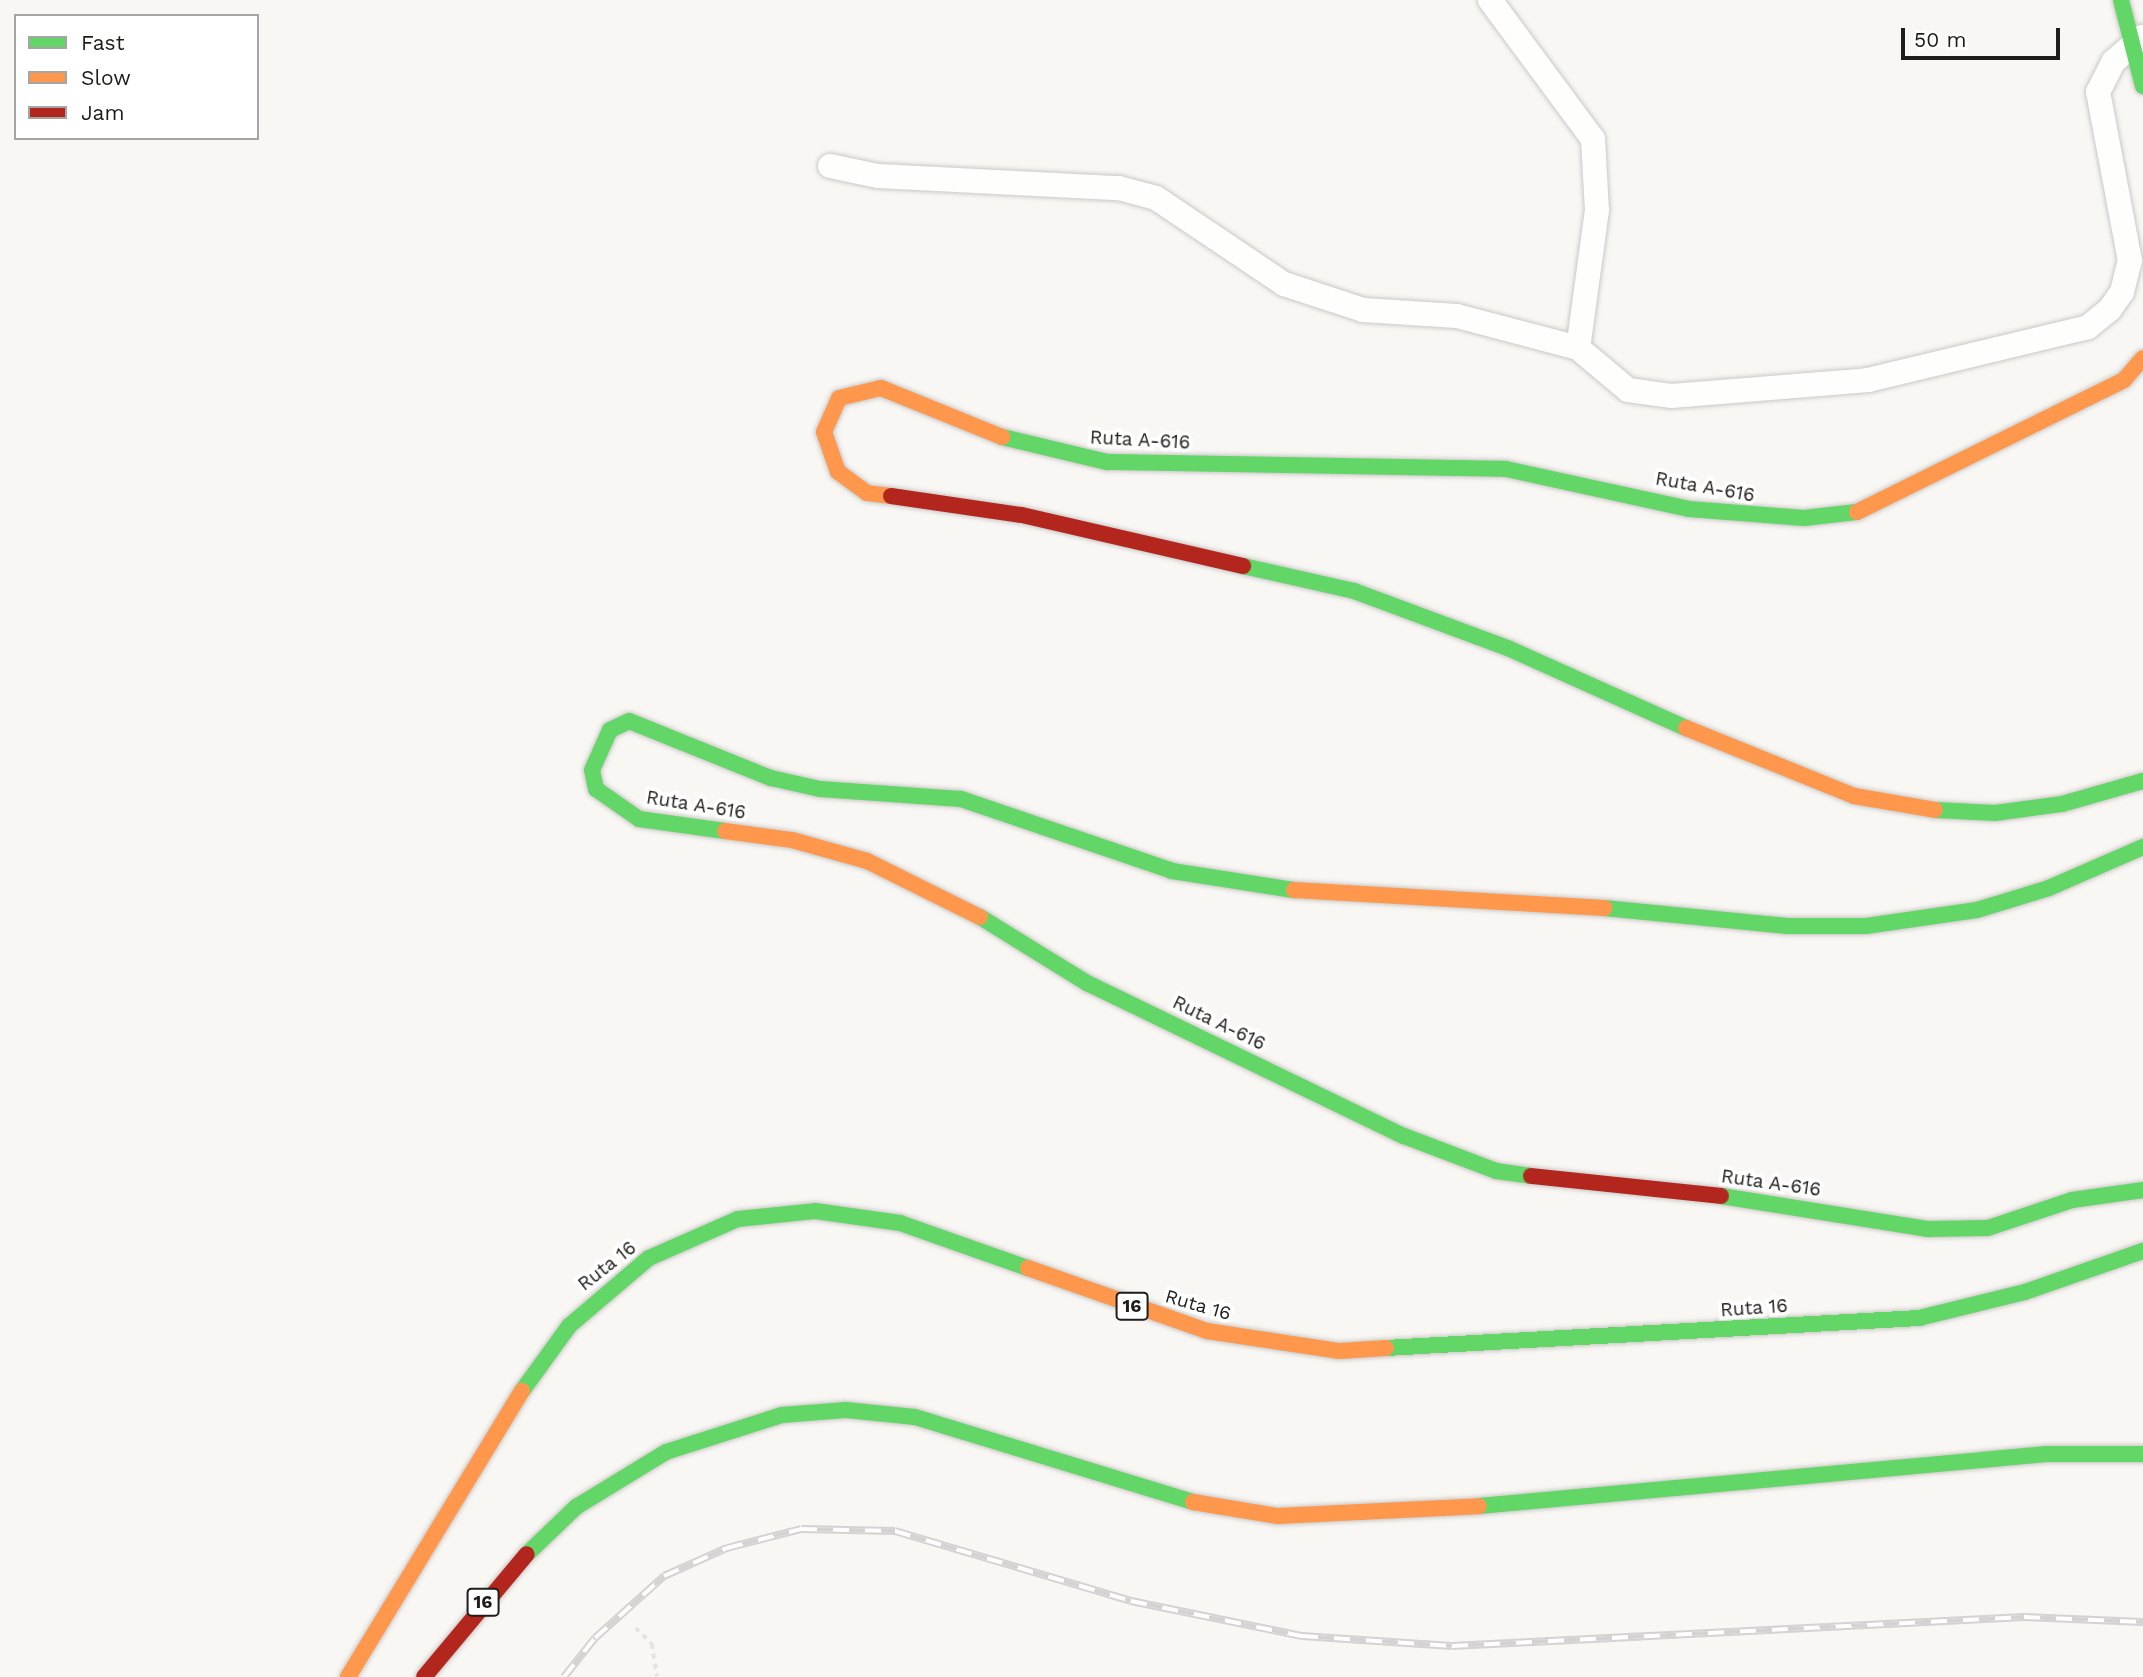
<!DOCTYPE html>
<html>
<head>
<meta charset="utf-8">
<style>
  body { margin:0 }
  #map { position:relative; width:2143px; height:1677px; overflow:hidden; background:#f9f7f4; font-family:"Work Sans",sans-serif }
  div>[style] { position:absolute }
  .path>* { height:3.5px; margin-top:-1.75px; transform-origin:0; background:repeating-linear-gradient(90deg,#e3e3e1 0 5px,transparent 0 10px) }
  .roads { filter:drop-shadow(0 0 2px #cac9c6) drop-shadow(0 0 2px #cac9c6) }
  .street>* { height:24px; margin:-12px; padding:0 12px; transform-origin:12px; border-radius:12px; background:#fefefd }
  .fast>* { height:16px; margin:-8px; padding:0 8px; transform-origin:8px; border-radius:8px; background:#63d668 }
  .slow>* { height:16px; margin:-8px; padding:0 8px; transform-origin:8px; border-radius:8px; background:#ff974d }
  .jam>* { height:16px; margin:-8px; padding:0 8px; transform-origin:8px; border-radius:8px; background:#b3261e }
  .rail>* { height:8px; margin-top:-4px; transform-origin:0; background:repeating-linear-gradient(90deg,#fff 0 16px,#d4d3d2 0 32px); box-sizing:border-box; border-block:2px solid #d4d3d2 }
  span { translate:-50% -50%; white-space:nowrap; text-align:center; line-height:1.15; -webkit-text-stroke:7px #fff; paint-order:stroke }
  .shield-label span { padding:2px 5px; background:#fff; border:2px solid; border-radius:5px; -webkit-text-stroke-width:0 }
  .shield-label { font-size:18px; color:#1e1d1a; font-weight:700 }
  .street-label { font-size:19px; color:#1e1d1a }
  .legend { position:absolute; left:14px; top:14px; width:245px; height:126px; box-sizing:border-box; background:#fff; border:2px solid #a5a5a3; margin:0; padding:9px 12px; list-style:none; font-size:21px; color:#1e1d1a }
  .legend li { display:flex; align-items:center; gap:14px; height:35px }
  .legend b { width:35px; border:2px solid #a5a5a3 }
  .scale { position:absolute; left:1901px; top:28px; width:159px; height:32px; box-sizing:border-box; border:4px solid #1e1d1a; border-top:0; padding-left:9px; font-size:21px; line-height:24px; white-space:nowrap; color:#1e1d1a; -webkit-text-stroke:5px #fff; paint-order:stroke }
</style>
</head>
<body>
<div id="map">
  <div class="path">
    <div style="left:636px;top:1628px;width:23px;rotate:45deg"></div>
    <div style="left:652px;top:1644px;width:33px;rotate:81deg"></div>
  </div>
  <div class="roads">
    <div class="street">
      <div style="left:1490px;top:0;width:173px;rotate:53.5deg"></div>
      <div style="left:1593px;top:139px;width:71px;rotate:86.8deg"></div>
      <div style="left:1597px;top:210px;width:139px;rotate:97.8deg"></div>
      <div style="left:830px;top:166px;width:49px;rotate:11.8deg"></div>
      <div style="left:878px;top:176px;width:241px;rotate:2.9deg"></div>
      <div style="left:1119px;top:188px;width:38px;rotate:15deg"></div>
      <div style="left:1156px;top:198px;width:154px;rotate:33.9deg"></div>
      <div style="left:1284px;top:284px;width:83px;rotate:18.2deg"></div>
      <div style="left:1363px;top:310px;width:94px;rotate:3.7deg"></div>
      <div style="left:1457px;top:316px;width:125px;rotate:14.8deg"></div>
      <div style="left:1578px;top:348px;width:65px;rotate:40deg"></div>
      <div style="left:1628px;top:390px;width:43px;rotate:7.9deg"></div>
      <div style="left:1671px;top:396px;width:198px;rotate:-4.6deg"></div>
      <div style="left:1868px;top:380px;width:226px;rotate:-13.5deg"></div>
      <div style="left:2088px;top:327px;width:28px;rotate:-39deg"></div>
      <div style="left:2110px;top:309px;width:21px;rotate:-55deg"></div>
      <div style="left:2122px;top:292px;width:32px;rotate:-76deg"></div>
      <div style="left:2130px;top:261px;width:172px;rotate:-100.7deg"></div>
      <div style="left:2098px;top:92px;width:34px;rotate:-63deg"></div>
      <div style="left:2113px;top:62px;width:38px;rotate:-41deg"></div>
    </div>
    <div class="fast">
      <div style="left:2121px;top:0;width:89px;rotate:75.7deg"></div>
      <div style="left:1002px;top:437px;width:108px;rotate:13.4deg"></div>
      <div style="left:1107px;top:462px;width:399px;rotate:1deg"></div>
      <div style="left:1506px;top:469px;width:187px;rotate:12.3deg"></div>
      <div style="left:1689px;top:509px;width:115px;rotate:4.5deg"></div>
      <div style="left:1804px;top:518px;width:53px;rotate:-6.5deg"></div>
      <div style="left:1243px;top:566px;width:114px;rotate:12.7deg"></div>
      <div style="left:1354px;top:591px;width:166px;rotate:20.4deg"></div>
      <div style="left:1510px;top:649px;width:193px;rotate:24.2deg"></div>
      <div style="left:1935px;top:810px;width:60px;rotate:2.9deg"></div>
      <div style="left:1995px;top:813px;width:68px;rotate:-7.7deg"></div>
      <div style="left:2062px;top:804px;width:84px;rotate:-15.9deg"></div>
      <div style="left:725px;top:831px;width:87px;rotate:-172.1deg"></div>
      <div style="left:639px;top:819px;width:52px;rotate:-145.1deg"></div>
      <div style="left:596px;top:789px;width:19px;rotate:-102deg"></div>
      <div style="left:592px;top:770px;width:44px;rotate:-65.8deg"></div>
      <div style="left:610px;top:730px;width:21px;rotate:-25deg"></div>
      <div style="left:629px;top:721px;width:153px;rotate:21.9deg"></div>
      <div style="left:771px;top:778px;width:50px;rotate:12.7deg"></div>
      <div style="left:820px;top:789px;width:141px;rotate:4.1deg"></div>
      <div style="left:961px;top:799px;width:223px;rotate:18.8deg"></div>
      <div style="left:1172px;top:871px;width:123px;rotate:8.9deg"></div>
      <div style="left:1604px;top:908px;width:184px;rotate:5.6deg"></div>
      <div style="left:1787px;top:926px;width:79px"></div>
      <div style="left:1866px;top:926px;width:112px;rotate:-8.2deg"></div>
      <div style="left:1977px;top:910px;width:75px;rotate:-17deg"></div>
      <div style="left:2049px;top:888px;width:103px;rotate:-23.6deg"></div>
      <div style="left:980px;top:917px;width:126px;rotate:31.7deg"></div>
      <div style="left:1087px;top:983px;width:352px;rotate:25.8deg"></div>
      <div style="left:1404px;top:1136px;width:98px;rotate:20.8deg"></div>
      <div style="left:1496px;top:1171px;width:35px;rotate:8deg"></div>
      <div style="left:1721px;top:1196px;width:210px;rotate:9.1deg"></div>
      <div style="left:1928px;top:1229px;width:60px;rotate:-1deg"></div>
      <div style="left:1988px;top:1228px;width:89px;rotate:-18.4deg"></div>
      <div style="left:2072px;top:1200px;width:72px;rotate:-8deg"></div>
      <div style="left:1386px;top:1348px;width:534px;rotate:-3.22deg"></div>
      <div style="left:1919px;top:1318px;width:109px;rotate:-13.8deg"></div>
      <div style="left:2025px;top:1292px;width:125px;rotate:-19.2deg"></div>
      <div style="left:522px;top:1391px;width:80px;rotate:-54.1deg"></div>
      <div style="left:569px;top:1326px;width:105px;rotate:-40.4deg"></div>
      <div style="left:649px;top:1258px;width:97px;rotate:-23.7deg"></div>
      <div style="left:738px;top:1219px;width:77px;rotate:-5.9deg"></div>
      <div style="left:815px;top:1211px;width:86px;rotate:8deg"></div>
      <div style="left:900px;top:1223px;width:136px;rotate:19.4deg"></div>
      <div style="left:1479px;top:1506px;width:570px;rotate:-5.23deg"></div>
      <div style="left:2047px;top:1454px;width:96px"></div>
      <div style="left:527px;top:1554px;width:68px;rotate:-43.8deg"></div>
      <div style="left:576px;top:1507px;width:105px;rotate:-31.4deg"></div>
      <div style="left:666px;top:1452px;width:122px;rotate:-17.7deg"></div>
      <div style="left:782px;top:1415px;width:64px;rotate:-4.5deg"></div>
      <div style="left:846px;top:1410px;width:69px;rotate:5.8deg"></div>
      <div style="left:915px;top:1417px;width:291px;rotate:17deg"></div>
    </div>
    <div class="slow">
      <div style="left:891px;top:496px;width:24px;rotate:-173deg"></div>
      <div style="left:867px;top:493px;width:36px;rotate:-144deg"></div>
      <div style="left:838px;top:472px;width:42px;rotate:-109.3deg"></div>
      <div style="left:824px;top:432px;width:37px;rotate:-66deg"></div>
      <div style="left:839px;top:398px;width:43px;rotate:-13.4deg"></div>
      <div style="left:881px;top:388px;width:131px;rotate:22deg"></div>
      <div style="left:1857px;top:512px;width:298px;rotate:-26.3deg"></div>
      <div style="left:2124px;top:380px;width:29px;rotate:-49deg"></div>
      <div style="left:1686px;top:728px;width:181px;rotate:22deg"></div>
      <div style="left:1854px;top:796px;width:82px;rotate:9.8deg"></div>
      <div style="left:725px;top:831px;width:68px;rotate:7.7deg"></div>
      <div style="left:792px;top:840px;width:78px;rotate:15.6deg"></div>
      <div style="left:867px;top:861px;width:126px;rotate:26.4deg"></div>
      <div style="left:1294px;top:890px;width:311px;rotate:3.3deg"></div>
      <div style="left:1028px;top:1268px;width:190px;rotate:19.4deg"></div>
      <div style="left:1207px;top:1331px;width:134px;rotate:8.6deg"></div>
      <div style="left:1340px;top:1351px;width:46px;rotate:-3.7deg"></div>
      <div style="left:1193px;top:1502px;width:86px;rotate:9.4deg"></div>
      <div style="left:1278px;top:1516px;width:201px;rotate:-2.8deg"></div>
      <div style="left:348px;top:1677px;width:335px;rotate:-58.7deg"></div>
    </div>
    <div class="jam">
      <div style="left:891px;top:496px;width:132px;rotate:8.3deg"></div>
      <div style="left:1022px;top:515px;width:227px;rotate:13deg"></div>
      <div style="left:1531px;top:1176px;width:191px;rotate:6deg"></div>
      <div style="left:424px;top:1677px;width:160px;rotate:-50.1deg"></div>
    </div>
  </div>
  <div class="rail">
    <div style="left:564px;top:1677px;width:50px;rotate:-51.5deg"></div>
    <div style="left:595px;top:1638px;width:93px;rotate:-41.9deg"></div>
    <div style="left:664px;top:1576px;width:69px;rotate:-24deg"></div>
    <div style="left:727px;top:1548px;width:76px;rotate:-14.4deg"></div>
    <div style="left:801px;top:1529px;width:94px;rotate:1.2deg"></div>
    <div style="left:895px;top:1531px;width:246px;rotate:16.5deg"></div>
    <div style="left:1131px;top:1601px;width:175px;rotate:11.6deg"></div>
    <div style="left:1302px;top:1636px;width:150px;rotate:3.8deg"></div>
    <div style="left:1452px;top:1646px;width:573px;rotate:-2.9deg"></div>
    <div style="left:2024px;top:1617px;width:119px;rotate:2.4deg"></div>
  </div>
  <div class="shield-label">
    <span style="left:1132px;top:1306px">16</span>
    <span style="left:483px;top:1602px">16</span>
  </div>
  <div class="street-label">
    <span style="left:1140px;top:440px;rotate:3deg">Ruta A-616</span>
    <span style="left:1705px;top:487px;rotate:10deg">Ruta A-616</span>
    <span style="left:696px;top:805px;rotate:9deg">Ruta A-616</span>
    <span style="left:1219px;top:1023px;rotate:26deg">Ruta A-616</span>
    <span style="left:1771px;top:1183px;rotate:8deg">Ruta A-616</span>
    <span style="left:607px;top:1266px;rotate:-38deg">Ruta 16</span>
    <span style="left:1198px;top:1305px;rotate:16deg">Ruta 16</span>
    <span style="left:1754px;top:1308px;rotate:-4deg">Ruta 16</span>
  </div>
  <ul class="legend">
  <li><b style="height:9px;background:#63d668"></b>Fast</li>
  <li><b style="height:9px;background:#ff974d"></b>Slow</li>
  <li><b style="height:9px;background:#b3261e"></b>Jam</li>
  </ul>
  <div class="scale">50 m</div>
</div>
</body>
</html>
